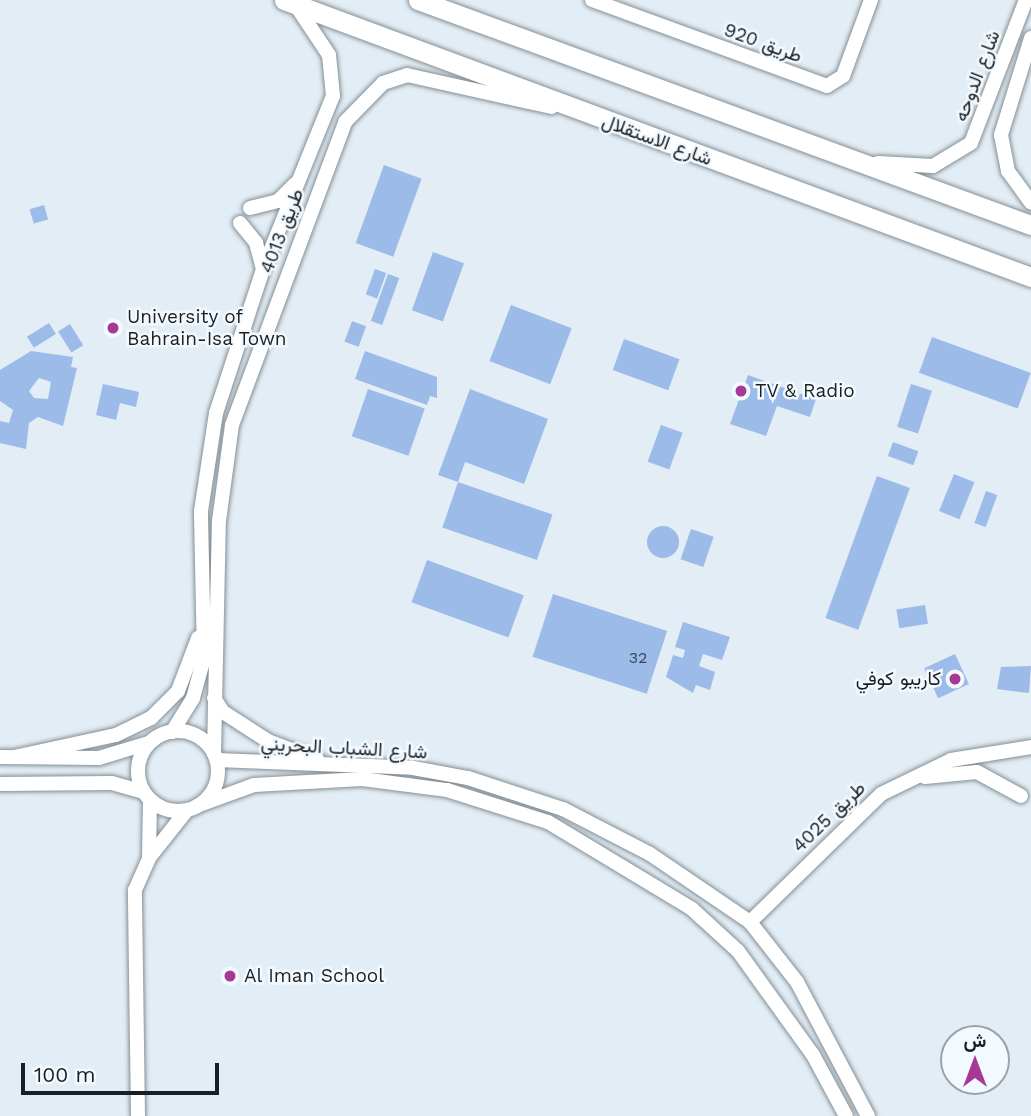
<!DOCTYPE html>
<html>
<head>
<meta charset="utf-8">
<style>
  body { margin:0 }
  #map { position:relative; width:1031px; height:1116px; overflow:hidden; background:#e2edf5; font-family:"Work Sans",Vazirmatn,sans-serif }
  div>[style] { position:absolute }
  .building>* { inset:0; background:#9dbbe8; transform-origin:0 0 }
  .round { border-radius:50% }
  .roads { filter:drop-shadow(0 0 2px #848f96) drop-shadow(0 0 2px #848f96) }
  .minor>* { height:14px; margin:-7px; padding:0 7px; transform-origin:7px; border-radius:7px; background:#fff }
  .minor>.ring { margin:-7px; padding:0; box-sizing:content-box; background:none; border:14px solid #fff; border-radius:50% }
  .major>* { height:19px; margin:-9.5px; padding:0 9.5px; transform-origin:9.5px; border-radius:9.5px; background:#fff }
  .dots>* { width:19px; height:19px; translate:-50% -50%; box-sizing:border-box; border:4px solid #f3faff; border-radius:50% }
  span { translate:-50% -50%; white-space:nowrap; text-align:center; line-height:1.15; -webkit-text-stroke:5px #f3faff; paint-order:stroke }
  .number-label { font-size:16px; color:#3c4654 }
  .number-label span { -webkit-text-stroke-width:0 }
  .street-label { font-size:19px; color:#1b1f22 }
  .poi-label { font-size:19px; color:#1b1f22 }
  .left { translate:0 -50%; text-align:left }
  .right { translate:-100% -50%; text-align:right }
  .north { position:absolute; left:940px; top:1025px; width:70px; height:70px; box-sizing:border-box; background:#f3faff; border:2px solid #9da2a7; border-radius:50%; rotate:0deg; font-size:19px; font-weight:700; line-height:28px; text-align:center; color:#1b1f22 }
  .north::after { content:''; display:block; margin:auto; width:24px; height:32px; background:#a73895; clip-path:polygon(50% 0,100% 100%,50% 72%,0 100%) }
  .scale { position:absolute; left:21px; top:1063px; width:198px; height:32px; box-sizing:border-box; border:4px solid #1b1f22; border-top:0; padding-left:9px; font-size:21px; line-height:24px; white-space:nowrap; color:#1b1f22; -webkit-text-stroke:5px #f3faff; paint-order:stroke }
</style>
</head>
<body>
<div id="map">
  <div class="building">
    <div style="left:384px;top:165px;width:40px;height:83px;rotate:20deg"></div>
    <div style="left:44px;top:205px;width:15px;height:15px;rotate:74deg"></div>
    <div style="left:433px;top:252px;width:33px;height:62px;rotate:20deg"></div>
    <div style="left:375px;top:269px;width:12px;height:27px;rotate:20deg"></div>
    <div style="left:388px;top:274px;width:12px;height:50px;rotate:20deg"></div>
    <div style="left:511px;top:305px;width:65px;height:60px;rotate:21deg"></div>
    <div style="left:352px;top:321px;width:15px;height:22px;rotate:20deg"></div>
    <div style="left:49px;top:323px;width:13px;height:26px;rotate:58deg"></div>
    <div style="left:70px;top:324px;width:25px;height:14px;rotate:58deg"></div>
    <div style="left:932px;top:337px;width:105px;height:38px;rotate:20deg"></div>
    <div style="left:624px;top:339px;width:59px;height:33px;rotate:20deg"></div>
    <div style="clip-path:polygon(evenodd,31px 351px,73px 357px,71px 367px,77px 368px,63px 426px,38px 417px,29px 423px,26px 449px,0 443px,0 421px,9px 423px,13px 410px,0 401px,0 370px,31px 351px,39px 378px,51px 382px,48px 399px,34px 398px,29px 391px,39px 378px)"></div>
    <div style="clip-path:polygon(365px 351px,437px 377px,437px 398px,430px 396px,427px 405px,355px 379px)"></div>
    <div style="clip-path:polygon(748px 375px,816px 399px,810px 417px,777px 406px,766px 436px,730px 424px)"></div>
    <div style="clip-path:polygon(103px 384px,139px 392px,136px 407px,120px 403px,116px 420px,96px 415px)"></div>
    <div style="left:911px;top:384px;width:22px;height:45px;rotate:18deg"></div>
    <div style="left:368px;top:389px;width:60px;height:50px;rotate:19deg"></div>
    <div style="clip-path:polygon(470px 389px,548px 419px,524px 484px,465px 462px,458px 482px,438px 475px)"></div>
    <div style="left:661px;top:425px;width:23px;height:39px;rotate:20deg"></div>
    <div style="left:893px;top:442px;width:27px;height:15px;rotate:20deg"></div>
    <div style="left:954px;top:474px;width:22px;height:40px;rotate:22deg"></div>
    <div style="left:877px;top:476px;width:35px;height:151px;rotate:20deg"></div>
    <div style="left:458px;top:482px;width:100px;height:48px;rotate:19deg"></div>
    <div style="left:986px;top:491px;width:12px;height:34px;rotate:20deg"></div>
    <div class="round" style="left:647px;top:526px;width:32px;height:32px"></div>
    <div style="left:691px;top:529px;width:24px;height:32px;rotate:19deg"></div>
    <div style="left:427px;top:560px;width:103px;height:45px;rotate:20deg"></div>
    <div style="left:553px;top:594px;width:120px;height:66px;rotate:18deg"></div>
    <div style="left:925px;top:605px;width:19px;height:29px;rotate:81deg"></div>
    <div style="clip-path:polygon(683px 622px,730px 637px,722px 660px,703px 654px,699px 666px,715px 672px,710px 690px,696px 685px,693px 693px,666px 677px,673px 655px,683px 658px,685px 650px,675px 647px)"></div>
    <div style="left:955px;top:654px;width:33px;height:34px;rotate:65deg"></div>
    <div style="clip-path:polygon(1031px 666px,1029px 693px,997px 689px,1001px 667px)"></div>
  </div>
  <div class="roads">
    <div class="minor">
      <div style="left:592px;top:0;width:250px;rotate:20.1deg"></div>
      <div style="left:827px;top:86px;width:19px;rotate:-32deg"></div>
      <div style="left:843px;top:76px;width:81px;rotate:-69.8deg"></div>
      <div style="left:1031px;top:38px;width:102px;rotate:107.2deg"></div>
      <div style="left:1001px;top:135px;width:37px;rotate:79deg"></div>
      <div style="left:1008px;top:171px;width:39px;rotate:54deg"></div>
      <div style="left:878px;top:163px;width:55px;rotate:3.1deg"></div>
      <div style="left:933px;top:166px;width:44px;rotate:-31.2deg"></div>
      <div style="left:971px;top:143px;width:153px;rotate:-69deg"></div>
      <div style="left:250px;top:208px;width:29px;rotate:-14deg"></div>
      <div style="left:278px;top:201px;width:24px;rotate:-45deg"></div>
      <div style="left:240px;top:223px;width:26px;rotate:51deg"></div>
      <div style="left:256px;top:243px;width:27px;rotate:75deg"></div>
      <div style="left:214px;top:698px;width:17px;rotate:57deg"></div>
      <div style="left:223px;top:712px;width:54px;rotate:32.8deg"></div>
      <div style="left:268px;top:741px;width:53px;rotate:20.8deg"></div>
      <div class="ring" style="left:138px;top:731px;width:66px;height:66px"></div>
      <div style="left:172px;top:732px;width:40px;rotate:-58deg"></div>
      <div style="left:193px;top:698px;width:41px;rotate:-74.6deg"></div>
      <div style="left:204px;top:658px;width:147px;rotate:-91.2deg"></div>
      <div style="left:201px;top:511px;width:99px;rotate:-81.3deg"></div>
      <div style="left:216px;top:413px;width:151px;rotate:-71.9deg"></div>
      <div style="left:263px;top:269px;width:187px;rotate:-68deg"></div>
      <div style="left:333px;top:96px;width:41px;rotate:-95.6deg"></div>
      <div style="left:329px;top:55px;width:61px;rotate:-123.7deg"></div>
      <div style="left:214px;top:754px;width:233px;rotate:-88.8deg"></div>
      <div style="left:219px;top:521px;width:97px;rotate:-82.3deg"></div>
      <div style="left:232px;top:425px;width:323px;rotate:-69.5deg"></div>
      <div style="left:345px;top:122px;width:54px;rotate:-45.7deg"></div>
      <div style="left:383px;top:83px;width:25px;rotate:-18deg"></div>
      <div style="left:407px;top:75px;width:148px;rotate:12.5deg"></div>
      <div style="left:0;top:757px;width:99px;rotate:0.6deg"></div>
      <div style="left:99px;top:758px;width:51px;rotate:-17deg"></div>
      <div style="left:14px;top:757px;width:104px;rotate:-12.2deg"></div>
      <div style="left:116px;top:735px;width:39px;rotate:-26deg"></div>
      <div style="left:151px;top:718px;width:38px;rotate:-45deg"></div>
      <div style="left:178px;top:691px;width:57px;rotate:-69.3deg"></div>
      <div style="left:217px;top:760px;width:196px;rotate:2.3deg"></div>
      <div style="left:413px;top:768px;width:56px;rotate:10.3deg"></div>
      <div style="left:468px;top:778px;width:100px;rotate:18.1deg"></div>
      <div style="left:563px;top:809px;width:98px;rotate:27.3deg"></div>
      <div style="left:650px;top:854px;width:121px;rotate:34.2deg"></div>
      <div style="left:750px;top:922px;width:76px;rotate:51.9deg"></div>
      <div style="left:797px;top:982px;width:152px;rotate:62.1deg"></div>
      <div style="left:925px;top:777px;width:52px;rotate:-5.5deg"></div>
      <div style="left:977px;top:772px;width:50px;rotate:28.6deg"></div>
      <div style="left:0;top:784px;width:112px;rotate:-0.5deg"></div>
      <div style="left:112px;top:783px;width:32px;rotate:16deg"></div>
      <div style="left:202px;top:804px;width:55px;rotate:-20.1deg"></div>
      <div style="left:254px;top:785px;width:108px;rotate:-3.2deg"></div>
      <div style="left:362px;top:779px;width:86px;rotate:7.4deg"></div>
      <div style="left:447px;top:790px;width:106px;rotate:17.6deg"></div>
      <div style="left:548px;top:822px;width:168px;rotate:31.1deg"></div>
      <div style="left:692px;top:909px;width:62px;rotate:42.4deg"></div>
      <div style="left:738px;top:951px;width:128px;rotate:54.2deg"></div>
      <div style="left:813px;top:1055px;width:69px;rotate:61.6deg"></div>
      <div style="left:149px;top:857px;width:57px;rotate:-89deg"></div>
      <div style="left:750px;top:922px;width:183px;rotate:-44.3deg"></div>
      <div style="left:881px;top:794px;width:78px;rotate:-25.9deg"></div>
      <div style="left:951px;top:760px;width:81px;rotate:-9.2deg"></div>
      <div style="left:138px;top:1116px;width:226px;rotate:-90.8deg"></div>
      <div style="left:135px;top:890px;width:35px;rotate:-66deg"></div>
      <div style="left:149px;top:858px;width:61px;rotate:-51.6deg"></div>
    </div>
    <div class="major">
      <div style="left:284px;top:0;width:797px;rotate:20.35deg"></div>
      <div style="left:418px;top:0;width:653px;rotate:20.16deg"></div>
    </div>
  </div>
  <div class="dots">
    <div style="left:113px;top:328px;background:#a73895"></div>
    <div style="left:741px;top:391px;background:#a73895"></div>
    <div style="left:955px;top:679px;background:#a73895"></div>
    <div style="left:230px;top:976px;background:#a73895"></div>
  </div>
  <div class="number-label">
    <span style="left:638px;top:658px">32</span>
  </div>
  <div class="street-label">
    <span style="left:763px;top:43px;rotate:20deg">طريق 920</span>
    <span style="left:977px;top:76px;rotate:-69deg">شارع الدوحه</span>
    <span style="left:657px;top:140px;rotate:20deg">شارع الاستقلال</span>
    <span style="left:282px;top:231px;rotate:-69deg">طريق 4013</span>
    <span style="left:344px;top:748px;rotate:3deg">شارع الشباب البحريني</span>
    <span style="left:829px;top:817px;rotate:-44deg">طريق 4025</span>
  </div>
  <div class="poi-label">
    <span class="left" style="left:127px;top:328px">University of<br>Bahrain-Isa Town</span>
    <span class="left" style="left:755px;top:391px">TV &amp; Radio</span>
    <span class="right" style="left:941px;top:679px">كاريبو كوفي</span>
    <span class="left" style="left:244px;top:976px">Al Iman School</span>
  </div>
  <div class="north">ش</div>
  <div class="scale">100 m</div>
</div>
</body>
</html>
